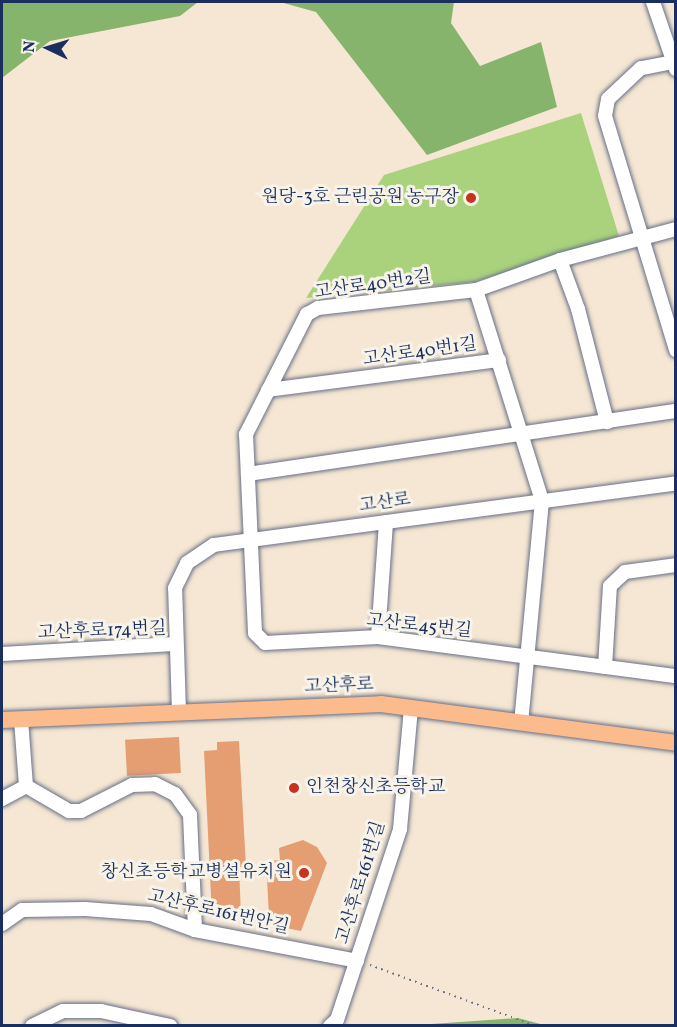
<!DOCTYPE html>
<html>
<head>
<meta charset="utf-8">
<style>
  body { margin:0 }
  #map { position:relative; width:677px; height:1027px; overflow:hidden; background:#f5e7d3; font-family:Vollkorn,"Noto Serif KR",serif }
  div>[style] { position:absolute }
  .green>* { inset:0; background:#aad27d }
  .forest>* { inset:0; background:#87b46c }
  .building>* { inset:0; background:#e59d72; transform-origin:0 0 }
  .path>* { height:2px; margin-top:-1px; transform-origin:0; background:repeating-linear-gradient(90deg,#676f87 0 1.5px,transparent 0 6px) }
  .roads { filter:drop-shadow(0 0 2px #676f87) drop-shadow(0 0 2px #676f87) }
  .minor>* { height:14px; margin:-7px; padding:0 7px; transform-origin:7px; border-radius:7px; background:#fff }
  .major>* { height:16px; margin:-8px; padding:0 8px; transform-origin:8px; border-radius:8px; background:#fbbb8d }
  .dots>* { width:16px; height:16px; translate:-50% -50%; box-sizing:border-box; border:3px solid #f7f3e8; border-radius:50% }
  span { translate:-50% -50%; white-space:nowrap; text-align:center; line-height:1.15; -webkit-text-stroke:6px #f7f3e8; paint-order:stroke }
  .poi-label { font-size:18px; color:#1b2f5e }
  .right { translate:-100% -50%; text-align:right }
  .left { translate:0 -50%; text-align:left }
  .street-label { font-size:18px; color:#1b2f5e }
  .frame { position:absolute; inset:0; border:3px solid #1b2f5e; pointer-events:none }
  .north { position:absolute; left:18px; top:18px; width:60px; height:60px; -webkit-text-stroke:4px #f7f3e8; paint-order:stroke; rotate:274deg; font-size:16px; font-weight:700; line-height:24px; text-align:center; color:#1b2f5e }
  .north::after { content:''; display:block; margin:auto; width:21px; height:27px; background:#1b2f5e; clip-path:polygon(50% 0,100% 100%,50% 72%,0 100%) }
</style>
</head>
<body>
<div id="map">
  <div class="green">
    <div style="clip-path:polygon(581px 113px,619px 236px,474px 282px,306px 298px,384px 175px)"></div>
  </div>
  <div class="forest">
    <div style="clip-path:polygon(2px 2px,198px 2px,180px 16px,50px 41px,2px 78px)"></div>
    <div style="clip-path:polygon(280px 2px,454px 2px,451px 23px,480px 66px,541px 42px,557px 107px,427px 155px,316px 12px)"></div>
    <div style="clip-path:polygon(518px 1018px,544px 1025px,417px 1025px)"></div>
  </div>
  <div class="building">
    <div style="left:179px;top:737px;width:36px;height:54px;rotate:87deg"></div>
    <div style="clip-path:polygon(239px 741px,246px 867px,239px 867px,241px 916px,212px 917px,204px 751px,217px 750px,217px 742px)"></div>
    <div style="clip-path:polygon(303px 840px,317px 847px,327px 863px,301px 931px,286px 928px,281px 916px,269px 916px,266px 861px,280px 860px,279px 848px)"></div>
  </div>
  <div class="path">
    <div style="left:370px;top:965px;width:177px;rotate:20.2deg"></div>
  </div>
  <div class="roads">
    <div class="minor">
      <div style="left:653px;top:2px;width:71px;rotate:71.1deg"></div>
      <div style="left:673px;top:62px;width:33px;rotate:169deg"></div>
      <div style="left:641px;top:68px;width:45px;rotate:136.8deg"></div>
      <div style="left:608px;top:99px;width:17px;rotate:100deg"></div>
      <div style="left:605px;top:116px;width:245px;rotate:73.1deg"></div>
      <div style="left:676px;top:229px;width:120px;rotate:165deg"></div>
      <div style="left:560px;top:260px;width:89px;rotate:160.3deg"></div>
      <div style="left:476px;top:290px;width:159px;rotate:173.5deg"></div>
      <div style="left:318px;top:308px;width:13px;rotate:151deg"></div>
      <div style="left:307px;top:314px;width:135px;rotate:116.9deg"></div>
      <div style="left:246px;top:434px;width:199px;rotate:87.4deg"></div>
      <div style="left:255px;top:633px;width:14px;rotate:45deg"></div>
      <div style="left:265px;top:643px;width:113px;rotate:-3deg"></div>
      <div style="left:378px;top:637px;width:301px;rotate:7.5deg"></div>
      <div style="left:560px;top:260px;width:52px;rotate:69.8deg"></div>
      <div style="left:578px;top:309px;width:117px;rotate:75.6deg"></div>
      <div style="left:476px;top:290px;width:221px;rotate:72.6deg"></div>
      <div style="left:542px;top:501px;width:223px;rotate:95.4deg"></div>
      <div style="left:268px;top:390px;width:233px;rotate:-7.4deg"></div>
      <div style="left:248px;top:474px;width:433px;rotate:-8.4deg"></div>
      <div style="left:378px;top:637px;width:115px;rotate:-86deg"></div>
      <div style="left:2px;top:654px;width:172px;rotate:-3.3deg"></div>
      <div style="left:605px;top:667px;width:81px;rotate:-86.5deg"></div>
      <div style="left:610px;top:586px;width:21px;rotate:-43deg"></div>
      <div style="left:625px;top:572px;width:51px;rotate:-7.8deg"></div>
      <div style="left:179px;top:712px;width:124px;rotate:-91.8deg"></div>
      <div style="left:175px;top:588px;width:28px;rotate:-64deg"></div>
      <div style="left:187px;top:563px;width:32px;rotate:-34deg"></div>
      <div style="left:214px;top:545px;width:466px;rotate:-7.6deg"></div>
      <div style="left:26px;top:786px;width:50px;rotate:30.2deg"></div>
      <div style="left:69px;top:811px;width:12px"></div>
      <div style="left:81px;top:811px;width:57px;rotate:-27deg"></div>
      <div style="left:132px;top:785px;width:23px;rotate:-2deg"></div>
      <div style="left:155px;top:784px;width:22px;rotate:27deg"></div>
      <div style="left:175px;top:794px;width:26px;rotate:54deg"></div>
      <div style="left:190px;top:815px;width:115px;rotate:87.5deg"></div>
      <div style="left:2px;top:799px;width:27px;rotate:-28deg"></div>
      <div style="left:26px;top:786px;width:67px;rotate:-94.3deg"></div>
      <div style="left:2px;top:924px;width:24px;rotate:-35deg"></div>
      <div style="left:22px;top:910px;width:63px;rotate:-0.9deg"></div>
      <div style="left:85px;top:909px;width:66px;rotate:4.3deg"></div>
      <div style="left:151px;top:914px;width:47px;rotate:20deg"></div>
      <div style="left:195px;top:930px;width:165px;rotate:10.8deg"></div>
      <div style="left:32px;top:1026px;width:34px;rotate:-26deg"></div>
      <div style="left:63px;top:1011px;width:38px"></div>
      <div style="left:101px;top:1011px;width:71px;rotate:12.3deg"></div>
      <div style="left:330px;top:1026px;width:9px;rotate:-41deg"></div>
      <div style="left:337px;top:1020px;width:201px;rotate:-71.7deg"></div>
      <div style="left:400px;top:829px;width:121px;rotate:-84.8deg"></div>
    </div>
    <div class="major">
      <div style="left:2px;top:720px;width:379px;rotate:-2.4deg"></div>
      <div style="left:381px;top:704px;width:298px;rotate:7.5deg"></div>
    </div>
  </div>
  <div class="dots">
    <div style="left:471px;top:198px;background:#c8321e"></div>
    <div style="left:294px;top:788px;background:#c8321e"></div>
    <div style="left:304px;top:873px;background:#c8321e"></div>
  </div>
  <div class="poi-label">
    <span class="right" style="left:459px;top:198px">원당-3호 근린공원 농구장</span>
    <span class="left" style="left:306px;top:788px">인천창신초등학교</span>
    <span class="right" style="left:292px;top:873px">창신초등학교병설유치원</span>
  </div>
  <div class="street-label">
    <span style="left:373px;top:286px;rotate:-8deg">고산로40번2길</span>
    <span style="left:420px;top:353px;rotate:-8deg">고산로40번1길</span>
    <span style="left:385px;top:504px;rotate:-8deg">고산로</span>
    <span style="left:419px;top:627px;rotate:6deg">고산로45번길</span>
    <span style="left:102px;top:632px;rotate:-2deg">고산후로174번길</span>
    <span style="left:339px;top:687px;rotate:-2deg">고산후로</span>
    <span style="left:362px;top:883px;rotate:-73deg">고산후로161번길</span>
    <span style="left:218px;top:913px;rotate:13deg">고산후로161번안길</span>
  </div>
  <div class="frame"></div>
  <div class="north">N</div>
</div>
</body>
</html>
